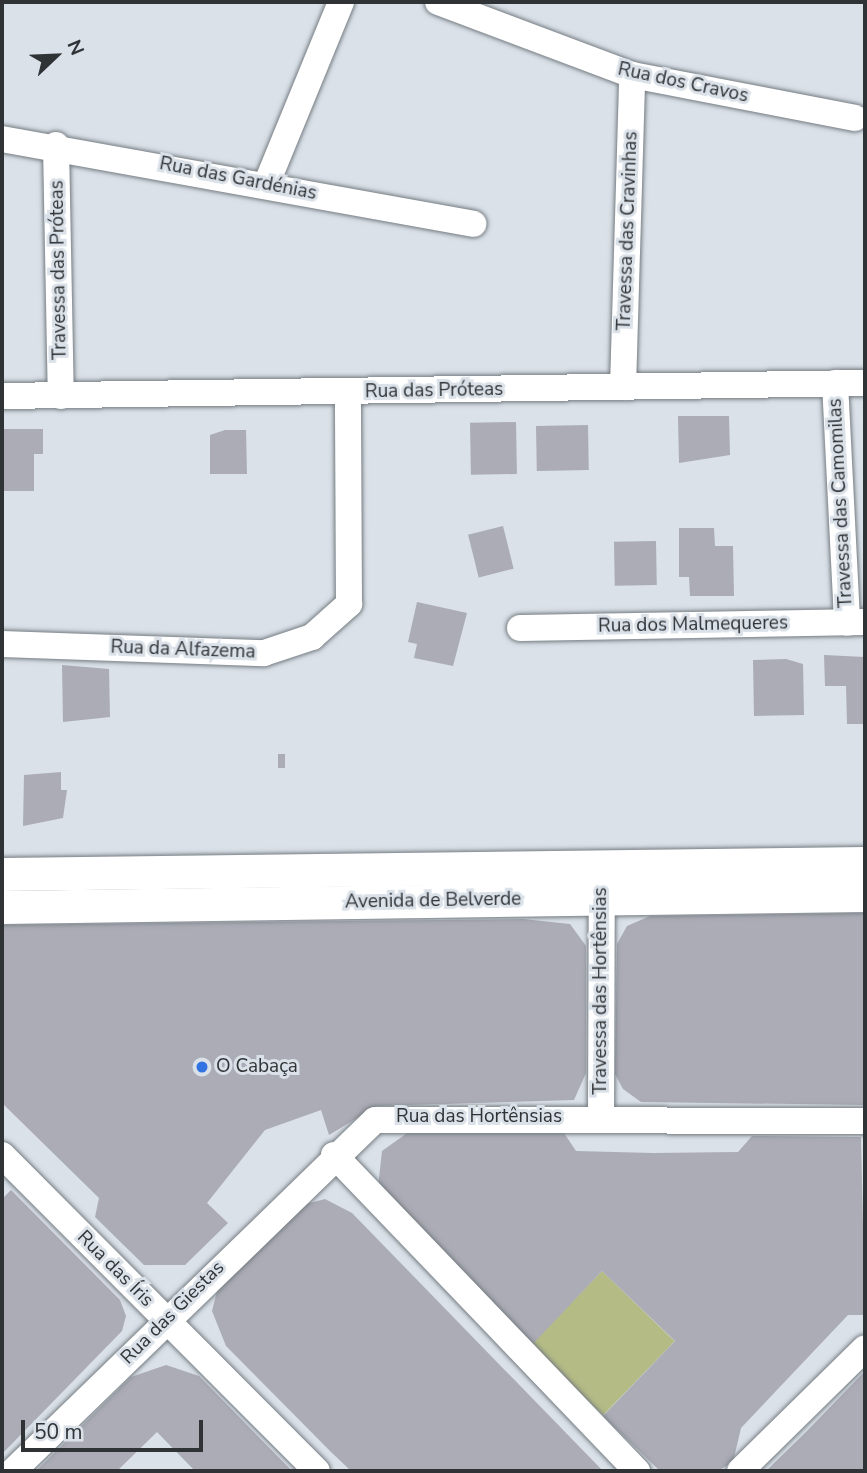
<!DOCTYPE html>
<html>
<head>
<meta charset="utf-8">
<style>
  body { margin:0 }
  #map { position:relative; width:867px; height:1473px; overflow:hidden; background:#dae1e8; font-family:"Nunito Sans",sans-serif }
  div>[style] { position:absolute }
  .green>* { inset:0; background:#b4bb84; transform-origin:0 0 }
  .building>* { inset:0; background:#abacb5; transform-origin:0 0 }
  .roads { filter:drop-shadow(0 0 2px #757c82) drop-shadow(0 0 2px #757c82) }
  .minor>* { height:26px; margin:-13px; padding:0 13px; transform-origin:13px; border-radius:13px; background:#fff }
  .major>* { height:33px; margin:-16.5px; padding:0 16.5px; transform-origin:16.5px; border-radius:16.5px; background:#fff }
  .dots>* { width:19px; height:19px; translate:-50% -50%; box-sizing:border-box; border:4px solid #dae1e8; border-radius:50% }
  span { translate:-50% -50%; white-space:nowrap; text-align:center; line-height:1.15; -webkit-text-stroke:6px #dae1e8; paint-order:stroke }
  .street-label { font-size:19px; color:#303336 }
  .poi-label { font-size:19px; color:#303336 }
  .left { translate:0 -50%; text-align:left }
  .frame { position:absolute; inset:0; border:4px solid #303336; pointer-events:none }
  .north { position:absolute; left:21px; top:21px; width:70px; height:70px; -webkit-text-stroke:5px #dae1e8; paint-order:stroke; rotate:67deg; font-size:19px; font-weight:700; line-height:28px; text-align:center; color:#303336 }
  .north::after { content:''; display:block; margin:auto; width:24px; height:32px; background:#303336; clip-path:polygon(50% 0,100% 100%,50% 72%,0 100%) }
  .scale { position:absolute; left:21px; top:1420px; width:182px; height:32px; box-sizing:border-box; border:4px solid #303336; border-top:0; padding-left:9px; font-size:21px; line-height:24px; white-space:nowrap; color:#303336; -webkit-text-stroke:5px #dae1e8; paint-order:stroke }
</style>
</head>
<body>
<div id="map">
  <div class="green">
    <div style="left:602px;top:1271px;width:101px;height:103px;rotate:44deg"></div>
  </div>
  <div class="building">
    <div style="clip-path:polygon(678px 416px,729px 416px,730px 455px,679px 463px)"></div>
    <div style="left:516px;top:422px;width:52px;height:46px;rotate:89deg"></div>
    <div style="left:588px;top:425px;width:45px;height:52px;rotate:89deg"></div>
    <div style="clip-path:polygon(2px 429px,43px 429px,43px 454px,34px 454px,34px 491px,2px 491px)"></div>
    <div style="clip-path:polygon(225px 430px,246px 430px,247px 474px,210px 474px,210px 435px)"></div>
    <div style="left:503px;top:526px;width:44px;height:36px;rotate:76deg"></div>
    <div style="clip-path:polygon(679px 528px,714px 528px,715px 546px,733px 546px,734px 596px,690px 596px,689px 577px,679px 577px)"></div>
    <div style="left:656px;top:541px;width:44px;height:42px;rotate:89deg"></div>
    <div style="clip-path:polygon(417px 602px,467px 613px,453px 666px,414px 658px,417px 644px,408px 642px)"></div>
    <div style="clip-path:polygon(824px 655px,865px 657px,865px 724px,847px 724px,846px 686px,825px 686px)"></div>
    <div style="clip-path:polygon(786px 659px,803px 664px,804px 715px,754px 716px,753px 660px)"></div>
    <div style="clip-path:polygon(62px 665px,109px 669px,110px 717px,63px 722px)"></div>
    <div style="left:278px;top:754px;width:7px;height:14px"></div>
    <div style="clip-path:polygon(61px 772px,61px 790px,67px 790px,63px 818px,23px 826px,24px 775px)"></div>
    <div style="clip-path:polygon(865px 913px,865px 1105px,641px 1102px,623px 1089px,615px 1074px,617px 944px,627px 926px,650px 916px)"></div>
    <div style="clip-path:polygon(523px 919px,570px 924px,586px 946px,586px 1073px,574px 1100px,377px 1106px,329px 1135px,321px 1110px,265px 1130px,207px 1203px,228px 1223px,185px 1265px,144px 1265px,95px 1217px,99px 1198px,2px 1103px,2px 925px)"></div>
    <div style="clip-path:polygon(410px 1131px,564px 1133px,576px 1151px,653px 1153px,738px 1152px,752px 1136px,861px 1137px,865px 1315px,848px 1315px,741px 1428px,733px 1462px,718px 1471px,660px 1471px,603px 1416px,675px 1341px,602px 1271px,531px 1346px,378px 1187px,382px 1151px)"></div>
    <div style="clip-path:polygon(11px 1190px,120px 1300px,126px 1316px,122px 1331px,2px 1454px,2px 1199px)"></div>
    <div style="clip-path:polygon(325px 1199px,352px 1213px,603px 1471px,351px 1471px,330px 1451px,226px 1346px,212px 1311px,218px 1287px,306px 1204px)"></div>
    <div style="clip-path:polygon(166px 1365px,199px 1376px,292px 1471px,195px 1471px,157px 1432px,117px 1471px,36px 1471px,131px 1377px)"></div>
    <div style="clip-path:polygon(865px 1371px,865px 1471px,766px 1471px,807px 1431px)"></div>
  </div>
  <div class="roads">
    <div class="minor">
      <div style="left:438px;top:2px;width:207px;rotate:20.6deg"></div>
      <div style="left:632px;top:75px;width:227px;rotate:10.9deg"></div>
      <div style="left:2px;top:139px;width:479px;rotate:10.2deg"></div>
      <div style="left:56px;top:145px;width:251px;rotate:88.9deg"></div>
      <div style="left:266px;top:185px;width:198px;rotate:-67.7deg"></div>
      <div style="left:835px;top:383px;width:240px;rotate:87.1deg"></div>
      <div style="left:623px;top:387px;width:312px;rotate:-88.3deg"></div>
      <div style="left:2px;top:396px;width:863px;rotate:-0.86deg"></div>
      <div style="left:520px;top:628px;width:345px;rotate:-1deg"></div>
      <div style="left:2px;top:644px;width:262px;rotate:2deg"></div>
      <div style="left:264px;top:653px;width:51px;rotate:-18.4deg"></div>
      <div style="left:312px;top:637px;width:50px;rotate:-41.7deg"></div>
      <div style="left:349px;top:604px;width:211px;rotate:-90.3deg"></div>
      <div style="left:601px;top:1118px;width:238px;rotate:-89.8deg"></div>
      <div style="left:2px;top:1155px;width:446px;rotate:45.1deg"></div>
      <div style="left:334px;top:1155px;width:438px;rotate:46.2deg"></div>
      <div style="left:13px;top:1471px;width:504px;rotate:-44.12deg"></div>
      <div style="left:375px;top:1120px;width:490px;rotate:0.1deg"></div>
      <div style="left:740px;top:1471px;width:175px;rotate:-44.5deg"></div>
    </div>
    <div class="major">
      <div style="left:2px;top:874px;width:863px;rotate:-0.73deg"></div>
      <div style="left:2px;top:907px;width:863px;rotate:-0.8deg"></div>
    </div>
  </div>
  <div class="dots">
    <div style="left:202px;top:1067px;background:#3173e0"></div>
  </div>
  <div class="street-label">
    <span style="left:683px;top:83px;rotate:12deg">Rua dos Cravos</span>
    <span style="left:238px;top:179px;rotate:11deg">Rua das Gardénias</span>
    <span style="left:628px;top:231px;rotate:-88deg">Travessa das Cravinhas</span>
    <span style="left:59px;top:270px;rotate:-91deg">Travessa das Próteas</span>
    <span style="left:434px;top:391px;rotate:-1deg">Rua das Próteas</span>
    <span style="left:841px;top:503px;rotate:-93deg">Travessa das Camomilas</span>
    <span style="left:693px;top:625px;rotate:-1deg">Rua dos Malmequeres</span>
    <span style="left:183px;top:650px;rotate:2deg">Rua da Alfazema</span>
    <span style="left:433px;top:901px;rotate:-1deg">Avenida de Belverde</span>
    <span style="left:601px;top:991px;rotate:-90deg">Travessa das Hortênsias</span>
    <span style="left:479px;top:1117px">Rua das Hortênsias</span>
    <span style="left:115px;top:1269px;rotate:45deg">Rua das Íris</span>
    <span style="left:173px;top:1313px;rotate:-45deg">Rua das Giestas</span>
  </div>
  <div class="poi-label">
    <span class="left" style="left:216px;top:1067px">O Cabaça</span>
  </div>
  <div class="frame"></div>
  <div class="north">N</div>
  <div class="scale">50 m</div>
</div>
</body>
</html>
